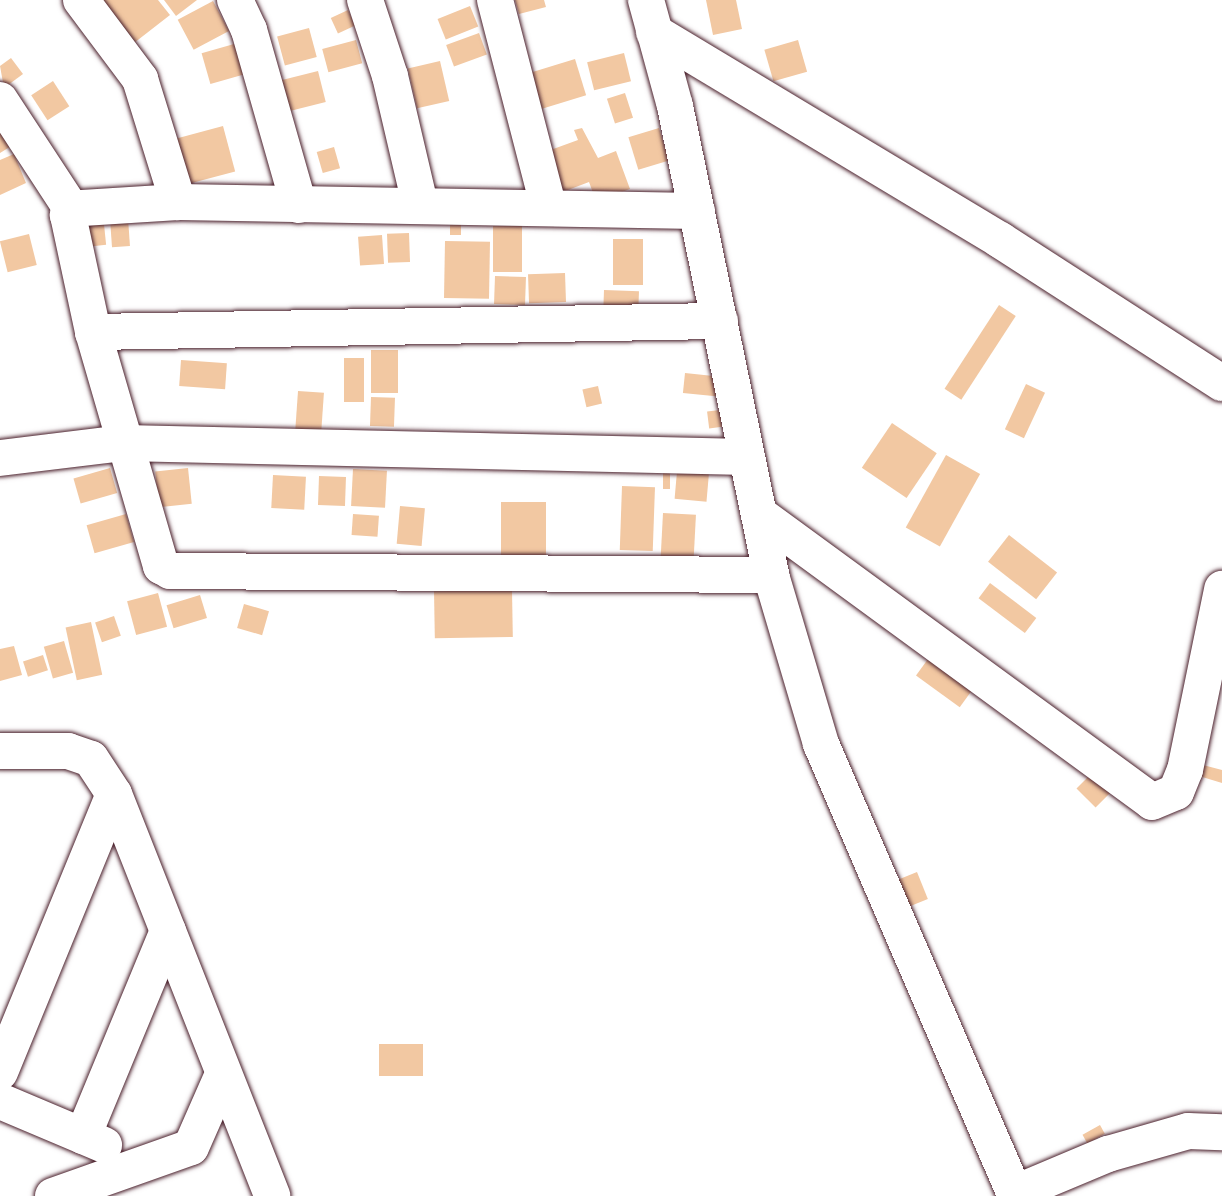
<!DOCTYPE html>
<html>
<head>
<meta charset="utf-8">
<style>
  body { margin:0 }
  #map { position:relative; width:1222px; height:1196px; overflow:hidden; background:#fff; font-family:Kalam,sans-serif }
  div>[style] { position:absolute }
  .building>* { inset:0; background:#f2c8a2; transform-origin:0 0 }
  .roads { filter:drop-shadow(0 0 2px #4a1f2b) drop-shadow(0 0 2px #4a1f2b) }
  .minor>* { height:36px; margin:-18px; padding:0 18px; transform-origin:18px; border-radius:18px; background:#fff }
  span { translate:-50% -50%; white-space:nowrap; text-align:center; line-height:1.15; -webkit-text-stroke:6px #fff; paint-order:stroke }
</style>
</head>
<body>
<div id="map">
  <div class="building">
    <div style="clip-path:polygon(101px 0,158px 0,170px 15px,134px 43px)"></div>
    <div style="clip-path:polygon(164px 0,197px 0,176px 16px)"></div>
    <div style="clip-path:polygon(515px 0,544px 0,546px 7px,519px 14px)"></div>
    <div style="clip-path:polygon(706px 0,736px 0,742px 29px,713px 35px)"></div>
    <div style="left:213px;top:1px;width:34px;height:40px;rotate:62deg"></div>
    <div style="left:470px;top:6px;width:22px;height:35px;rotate:68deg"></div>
    <div style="left:348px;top:10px;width:17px;height:19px;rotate:65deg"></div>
    <div style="left:309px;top:28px;width:30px;height:33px;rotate:75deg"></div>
    <div style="left:479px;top:33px;width:23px;height:35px;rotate:70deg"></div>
    <div style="left:356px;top:40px;width:24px;height:35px;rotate:75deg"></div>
    <div style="left:798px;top:40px;width:33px;height:35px;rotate:74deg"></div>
    <div style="left:241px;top:42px;width:32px;height:41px;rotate:74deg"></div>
    <div style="left:624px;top:53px;width:29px;height:38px;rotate:76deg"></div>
    <div style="clip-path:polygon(11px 58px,23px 74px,4px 88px,0 66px)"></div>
    <div style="left:575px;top:59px;width:38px;height:46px;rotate:73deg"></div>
    <div style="left:440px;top:61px;width:41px;height:33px;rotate:77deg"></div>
    <div style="left:318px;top:71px;width:32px;height:38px;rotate:76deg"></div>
    <div style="left:53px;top:81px;width:30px;height:26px;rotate:57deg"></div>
    <div style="left:625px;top:93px;width:26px;height:19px;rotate:72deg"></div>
    <div style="clip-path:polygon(0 121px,13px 145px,0 153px)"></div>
    <div style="left:223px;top:126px;width:47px;height:50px;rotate:75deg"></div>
    <div style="clip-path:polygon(582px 128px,598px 158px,616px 151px,630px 189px,596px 201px,589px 182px,560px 193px,545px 152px,578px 140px,574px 130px)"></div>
    <div style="left:659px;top:128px;width:34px;height:32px;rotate:73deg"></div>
    <div style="left:334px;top:147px;width:22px;height:18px;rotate:74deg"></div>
    <div style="clip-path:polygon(14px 154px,26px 183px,0 195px,0 160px)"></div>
    <div style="left:103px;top:215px;width:30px;height:23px;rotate:84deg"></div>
    <div style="left:128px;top:218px;width:28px;height:18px;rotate:86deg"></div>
    <div style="left:450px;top:220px;width:11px;height:15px"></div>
    <div style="left:493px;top:226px;width:29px;height:46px"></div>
    <div style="left:409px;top:233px;width:29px;height:22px;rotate:88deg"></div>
    <div style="left:29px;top:234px;width:32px;height:30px;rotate:76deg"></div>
    <div style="left:382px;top:235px;width:29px;height:24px;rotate:86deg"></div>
    <div style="left:613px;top:239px;width:30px;height:46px"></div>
    <div style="left:445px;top:241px;width:45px;height:57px;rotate:1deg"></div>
    <div style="left:565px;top:273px;width:29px;height:37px;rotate:88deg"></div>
    <div style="left:495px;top:276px;width:31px;height:28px;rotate:2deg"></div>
    <div style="left:604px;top:290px;width:35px;height:27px;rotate:2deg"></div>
    <div style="left:999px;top:305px;width:20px;height:100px;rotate:33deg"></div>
    <div style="left:371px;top:350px;width:27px;height:43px"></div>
    <div style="left:344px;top:358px;width:20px;height:44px"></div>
    <div style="left:181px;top:360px;width:46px;height:26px;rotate:4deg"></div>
    <div style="left:685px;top:373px;width:38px;height:20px;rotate:6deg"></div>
    <div style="left:1026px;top:384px;width:21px;height:50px;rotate:25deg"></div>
    <div style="left:598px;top:386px;width:18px;height:16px;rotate:77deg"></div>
    <div style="left:298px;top:391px;width:26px;height:39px;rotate:4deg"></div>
    <div style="left:371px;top:397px;width:24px;height:29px;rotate:2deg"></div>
    <div style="left:720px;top:410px;width:17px;height:13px;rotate:83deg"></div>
    <div style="left:892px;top:423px;width:54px;height:54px;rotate:34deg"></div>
    <div style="left:946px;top:455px;width:39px;height:83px;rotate:29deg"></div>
    <div style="left:678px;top:460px;width:32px;height:39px;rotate:5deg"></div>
    <div style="left:110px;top:468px;width:26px;height:38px;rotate:74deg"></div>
    <div style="left:188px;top:468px;width:36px;height:33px;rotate:84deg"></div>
    <div style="left:353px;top:469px;width:34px;height:37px;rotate:3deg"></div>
    <div style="left:663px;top:469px;width:7px;height:20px"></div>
    <div style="left:273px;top:475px;width:33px;height:33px;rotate:3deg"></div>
    <div style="left:319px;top:476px;width:27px;height:29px;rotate:2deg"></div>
    <div style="left:622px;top:486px;width:33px;height:64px;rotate:2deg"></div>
    <div style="left:501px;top:502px;width:45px;height:59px"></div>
    <div style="left:400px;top:506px;width:25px;height:38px;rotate:5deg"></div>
    <div style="left:663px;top:513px;width:33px;height:47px;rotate:3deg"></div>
    <div style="left:126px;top:514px;width:29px;height:41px;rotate:74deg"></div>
    <div style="left:353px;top:514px;width:26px;height:21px;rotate:4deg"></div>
    <div style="left:1009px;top:535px;width:61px;height:34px;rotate:38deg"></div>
    <div style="left:990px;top:583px;width:58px;height:19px;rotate:37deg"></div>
    <div style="left:512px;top:590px;width:47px;height:78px;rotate:89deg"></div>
    <div style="left:158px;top:593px;width:35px;height:32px;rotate:75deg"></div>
    <div style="left:200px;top:595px;width:24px;height:35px;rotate:73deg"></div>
    <div style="left:244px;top:604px;width:26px;height:25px;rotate:16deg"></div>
    <div style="left:114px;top:616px;width:21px;height:20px;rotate:71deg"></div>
    <div style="left:91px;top:622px;width:54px;height:26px;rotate:78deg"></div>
    <div style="left:64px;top:641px;width:33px;height:21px;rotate:74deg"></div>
    <div style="clip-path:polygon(14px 646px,22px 675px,0 681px,0 649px)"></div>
    <div style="left:936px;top:648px;width:54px;height:34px;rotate:36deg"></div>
    <div style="left:43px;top:655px;width:16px;height:21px;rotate:72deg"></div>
    <div style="clip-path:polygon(1203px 765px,1222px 770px,1222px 783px,1199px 776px)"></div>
    <div style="left:1097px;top:768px;width:27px;height:29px;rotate:45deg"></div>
    <div style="left:917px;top:872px;width:29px;height:22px;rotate:68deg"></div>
    <div style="left:423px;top:1044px;width:32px;height:44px;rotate:90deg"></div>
    <div style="left:1100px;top:1125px;width:10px;height:20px;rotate:61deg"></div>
  </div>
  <div class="roads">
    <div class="minor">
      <div style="left:81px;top:0;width:99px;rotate:53.2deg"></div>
      <div style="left:140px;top:79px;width:129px;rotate:72.8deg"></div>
      <div style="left:235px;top:0;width:33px;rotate:65deg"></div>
      <div style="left:249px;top:30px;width:182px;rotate:74.1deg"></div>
      <div style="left:365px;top:0;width:80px;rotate:71.8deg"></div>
      <div style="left:390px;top:76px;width:131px;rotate:76.8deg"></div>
      <div style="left:495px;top:0;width:212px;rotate:75.5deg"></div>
      <div style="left:646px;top:0;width:110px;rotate:74.7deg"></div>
      <div style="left:675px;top:106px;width:479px;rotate:78.4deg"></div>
      <div style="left:771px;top:575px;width:176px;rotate:73.5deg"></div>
      <div style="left:821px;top:744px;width:492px;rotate:66.7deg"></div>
      <div style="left:654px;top:32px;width:404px;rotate:31deg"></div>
      <div style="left:1000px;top:240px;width:264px;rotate:32.8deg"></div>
      <div style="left:0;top:100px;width:131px;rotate:56.8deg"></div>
      <div style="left:697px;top:211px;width:519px;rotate:-179.01deg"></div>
      <div style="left:178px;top:202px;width:96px;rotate:176.4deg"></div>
      <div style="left:82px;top:208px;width:16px;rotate:153deg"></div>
      <div style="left:68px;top:215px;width:120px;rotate:77.9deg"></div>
      <div style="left:93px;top:332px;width:244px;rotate:73.8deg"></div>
      <div style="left:161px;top:566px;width:10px;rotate:29deg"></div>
      <div style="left:170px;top:571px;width:601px;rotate:0.38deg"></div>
      <div style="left:93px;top:332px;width:627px;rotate:-1.01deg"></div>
      <div style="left:0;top:458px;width:125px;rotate:-6.9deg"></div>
      <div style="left:124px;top:443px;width:623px;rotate:1.29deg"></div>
      <div style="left:759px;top:514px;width:487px;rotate:36.2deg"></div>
      <div style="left:1152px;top:802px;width:26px;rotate:-23deg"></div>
      <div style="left:1176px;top:792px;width:24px;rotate:-68deg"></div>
      <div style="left:1185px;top:770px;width:185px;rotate:-78.4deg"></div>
      <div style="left:0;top:751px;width:68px"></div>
      <div style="left:68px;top:751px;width:24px;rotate:19deg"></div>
      <div style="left:91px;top:759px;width:42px;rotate:56.7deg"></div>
      <div style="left:114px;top:794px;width:432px;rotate:68.5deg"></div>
      <div style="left:0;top:1072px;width:300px;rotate:-67.7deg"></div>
      <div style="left:0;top:1101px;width:113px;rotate:22.9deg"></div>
      <div style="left:83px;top:1136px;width:222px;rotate:-67.5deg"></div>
      <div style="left:1015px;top:1193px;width:101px;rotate:-22.8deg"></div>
      <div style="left:1108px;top:1154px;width:83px;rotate:-16deg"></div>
      <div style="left:1188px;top:1131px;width:34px;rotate:2deg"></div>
      <div style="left:53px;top:1196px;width:146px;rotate:-19.5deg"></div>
      <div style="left:191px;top:1147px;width:80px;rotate:-66.3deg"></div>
    </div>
  </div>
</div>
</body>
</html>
